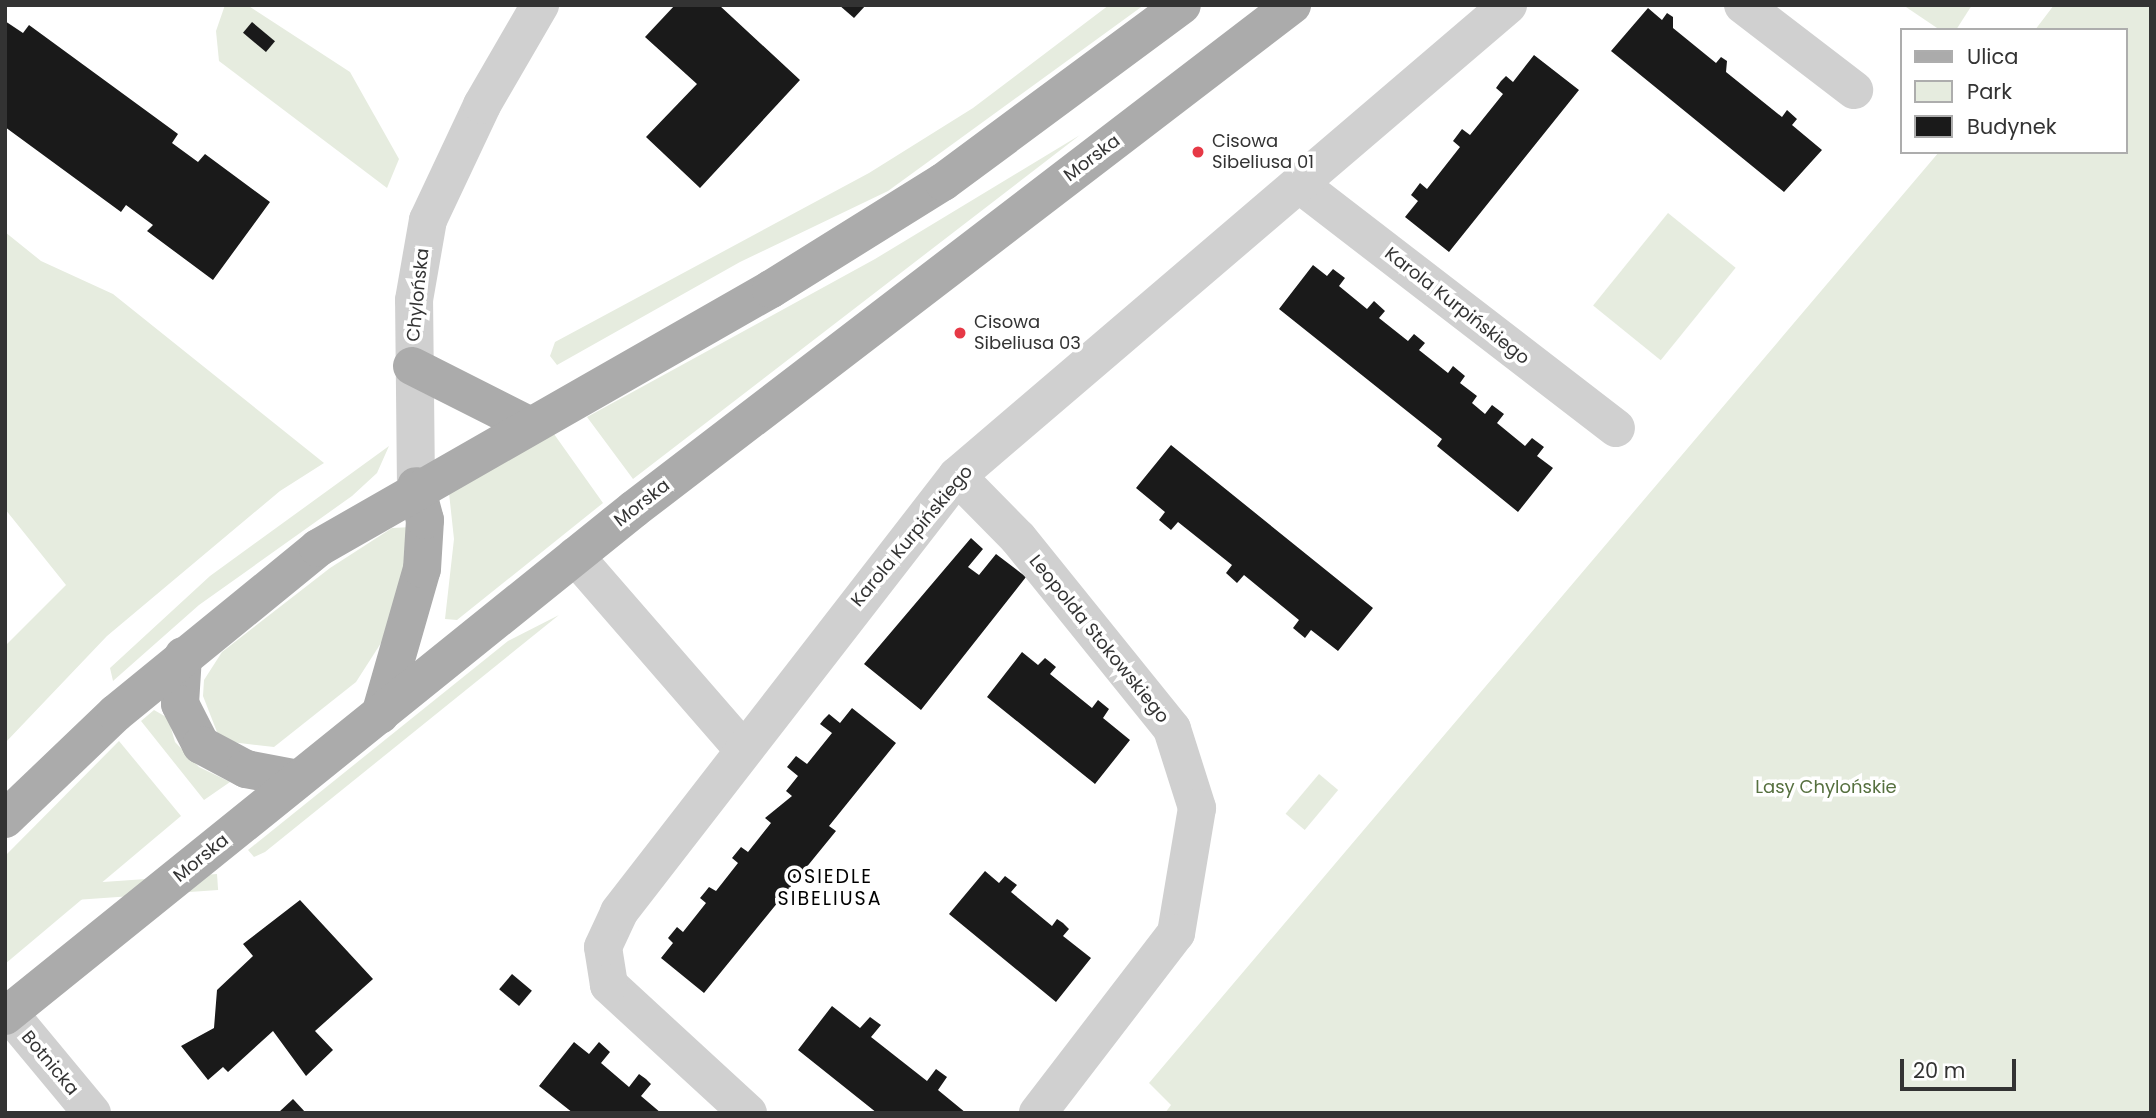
<!DOCTYPE html>
<html>
<head>
<meta charset="utf-8">
<style>
  body { margin:0 }
  #map { position:relative; width:2156px; height:1118px; overflow:hidden; background:#fff; font-family:Poppins,sans-serif }
  div>[style] { position:absolute }
  .green>* { inset:0; background:#e6ecdf; transform-origin:0 0 }
  .building>* { inset:0; background:#1a1a1a; transform-origin:0 0 }
  .minor>* { height:38px; margin:-19px; padding:0 19px; transform-origin:19px; border-radius:19px; background:#d0d0d0 }
  .major>* { height:38px; margin:-19px; padding:0 19px; transform-origin:19px; border-radius:19px; background:#ababab }
  .dots>* { width:19px; height:19px; translate:-50% -50%; box-sizing:border-box; border:4px solid #fff; border-radius:50% }
  span { translate:-50% -50%; white-space:nowrap; text-align:center; line-height:1.15; -webkit-text-stroke:7px #fff; paint-order:stroke }
  .poi-label { font-size:18px; color:#333 }
  .left { translate:0 -50%; text-align:left }
  .street-label { font-size:18px; color:#333 }
  .park-label { font-size:18px; color:#56703f }
  .neighbourhood-label { font-size:19px; color:#000; letter-spacing:2px }
  .frame { position:absolute; inset:0; border:7px solid #333; pointer-events:none }
  .legend { position:absolute; left:1900px; top:28px; width:228px; height:126px; box-sizing:border-box; background:#fff; border:2px solid #adadad; margin:0; padding:9px 12px; list-style:none; font-size:21px; color:#333 }
  .legend li { display:flex; align-items:center; gap:14px; height:35px }
  .legend b { width:35px; border:2px solid #adadad }
  .scale { position:absolute; left:1900px; top:1059px; width:116px; height:32px; box-sizing:border-box; border:4px solid #333; border-top:0; padding-left:9px; font-size:21px; line-height:24px; white-space:nowrap; color:#333; -webkit-text-stroke:5px #fff; paint-order:stroke }
</style>
</head>
<body>
<div id="map">
  <div class="green">
    <div style="clip-path:polygon(225px 5px,247px 5px,350px 72px,399px 159px,387px 188px,219px 61px,216px 31px)"></div>
    <div style="clip-path:polygon(1109px 5px,1144px 5px,888px 191px,740px 262px,557px 365px,550px 356px,555px 342px,869px 173px,973px 108px)"></div>
    <div style="clip-path:polygon(1903px 5px,1972px 5px,1956px 30px,1940px 30px)"></div>
    <div style="clip-path:polygon(2054px 5px,2151px 5px,2151px 1113px,1165px 1113px,1171px 1105px,1149px 1083px,1939px 152px,2126px 152px,2126px 30px,2035px 30px)"></div>
    <div style="clip-path:polygon(1080px 135px,633px 479px,587px 417px,875px 259px)"></div>
    <div style="left:1668px;top:213px;width:87px;height:119px;rotate:39deg"></div>
    <div style="clip-path:polygon(5px 232px,41px 261px,113px 294px,324px 463px,280px 491px,107px 636px,5px 743px,5px 646px,66px 585px,5px 509px)"></div>
    <div style="clip-path:polygon(554px 434px,603px 503px,457px 620px,445px 619px,454px 539px,449px 493px)"></div>
    <div style="clip-path:polygon(389px 446px,377px 473px,352px 496px,199px 605px,113px 681px,110px 668px,210px 576px)"></div>
    <div style="clip-path:polygon(412px 527px,390px 629px,356px 682px,274px 747px,231px 742px,217px 732px,203px 696px,204px 680px,222px 652px,330px 568px,392px 528px)"></div>
    <div style="clip-path:polygon(559px 615px,265px 852px,254px 857px,248px 850px,508px 641px)"></div>
    <div style="clip-path:polygon(154px 710px,168px 718px,175px 742px,199px 767px,230px 782px,204px 800px,141px 721px)"></div>
    <div style="clip-path:polygon(119px 741px,181px 816px,5px 964px,5px 856px)"></div>
    <div style="left:1319px;top:774px;width:25px;height:52px;rotate:40deg"></div>
    <div style="left:217px;top:874px;width:16px;height:220px;rotate:86deg"></div>
  </div>
  <div class="building">
    <div style="clip-path:polygon(675px 5px,719px 5px,800px 80px,700px 188px,646px 137px,697px 84px,645px 37px)"></div>
    <div style="clip-path:polygon(839px 5px,866px 5px,854px 18px)"></div>
    <div style="clip-path:polygon(1648px 8px,1662px 20px,1667px 13px,1673px 17px,1673px 28px,1716px 63px,1721px 57px,1727px 61px,1726px 72px,1782px 117px,1787px 110px,1797px 119px,1792px 125px,1822px 150px,1784px 192px,1611px 51px)"></div>
    <div style="clip-path:polygon(5px 21px,23px 33px,29px 25px,178px 134px,172px 143px,198px 162px,205px 154px,270px 202px,213px 280px,147px 231px,153px 225px,126px 205px,121px 212px,5px 127px)"></div>
    <div style="left:252px;top:22px;width:30px;height:14px;rotate:40deg"></div>
    <div style="clip-path:polygon(1534px 55px,1579px 90px,1449px 252px,1405px 217px,1418px 201px,1411px 195px,1420px 183px,1427px 189px,1460px 147px,1453px 141px,1462px 129px,1470px 135px,1503px 94px,1496px 88px,1501px 81px,1506px 76px,1513px 82px)"></div>
    <div style="clip-path:polygon(1313px 265px,1327px 276px,1333px 269px,1345px 278px,1339px 286px,1367px 309px,1374px 301px,1385px 311px,1379px 318px,1408px 341px,1414px 334px,1425px 343px,1419px 350px,1448px 373px,1453px 366px,1465px 376px,1460px 383px,1477px 396px,1472px 403px,1485px 414px,1492px 405px,1504px 414px,1497px 423px,1525px 446px,1532px 438px,1544px 447px,1537px 456px,1553px 468px,1518px 512px,1437px 446px,1442px 439px,1279px 309px)"></div>
    <div style="clip-path:polygon(1171px 445px,1373px 608px,1338px 651px,1311px 630px,1305px 638px,1293px 628px,1299px 620px,1244px 575px,1237px 583px,1226px 573px,1232px 565px,1178px 522px,1171px 530px,1159px 520px,1165px 512px,1136px 488px)"></div>
    <div style="clip-path:polygon(971px 538px,983px 549px,968px 567px,979px 575px,996px 554px,1026px 577px,921px 710px,864px 664px)"></div>
    <div style="clip-path:polygon(1022px 652px,1038px 665px,1045px 658px,1050px 662px,1056px 667px,1050px 674px,1092px 708px,1098px 700px,1109px 709px,1103px 718px,1130px 740px,1095px 784px,987px 697px)"></div>
    <div style="clip-path:polygon(852px 708px,896px 743px,829px 826px,836px 831px,704px 993px,661px 958px,673px 943px,668px 938px,677px 927px,683px 932px,706px 903px,700px 898px,705px 892px,709px 887px,716px 891px,738px 863px,732px 858px,741px 847px,748px 852px,771px 823px,765px 818px,792px 796px,786px 791px,798px 776px,787px 767px,796px 756px,807px 764px,832px 733px,820px 724px,824px 719px,829px 714px,840px 723px)"></div>
    <div style="clip-path:polygon(985px 871px,999px 883px,1005px 876px,1017px 885px,1011px 892px,1052px 926px,1057px 919px,1063px 923px,1069px 929px,1063px 936px,1091px 958px,1056px 1002px,949px 914px)"></div>
    <div style="clip-path:polygon(300px 900px,373px 979px,315px 1031px,333px 1050px,306px 1076px,273px 1031px,228px 1072px,223px 1067px,208px 1080px,181px 1046px,214px 1028px,217px 990px,253px 956px,243px 944px)"></div>
    <div style="left:512px;top:974px;width:26px;height:20px;rotate:40deg"></div>
    <div style="clip-path:polygon(832px 1006px,860px 1028px,870px 1017px,881px 1025px,871px 1037px,927px 1081px,936px 1069px,947px 1077px,938px 1090px,966px 1113px,877px 1113px,798px 1050px)"></div>
    <div style="clip-path:polygon(574px 1042px,589px 1054px,599px 1042px,610px 1052px,601px 1063px,629px 1087px,639px 1074px,646px 1079px,651px 1084px,641px 1096px,661px 1113px,573px 1113px,539px 1086px)"></div>
    <div style="clip-path:polygon(293px 1099px,306px 1113px,278px 1113px)"></div>
  </div>
  <div class="minor">
    <div style="left:1743px;top:5px;width:140px;rotate:37.4deg"></div>
    <div style="left:1299px;top:184px;width:400px;rotate:37.6deg"></div>
    <div style="left:957px;top:476px;width:87px;rotate:45.5deg"></div>
    <div style="left:1018px;top:538px;width:245px;rotate:51.1deg"></div>
    <div style="left:1172px;top:729px;width:83px;rotate:72.4deg"></div>
    <div style="left:1197px;top:808px;width:127px;rotate:99.5deg"></div>
    <div style="left:1176px;top:933px;width:227px;rotate:127.5deg"></div>
    <div style="left:416px;top:486px;width:186px;rotate:-90.6deg"></div>
    <div style="left:414px;top:300px;width:81px;rotate:-80.1deg"></div>
    <div style="left:428px;top:220px;width:127px;rotate:-64.8deg"></div>
    <div style="left:482px;top:105px;width:116px;rotate:-59.9deg"></div>
    <div style="left:575px;top:556px;width:254px;rotate:49deg"></div>
    <div style="left:9px;top:1013px;width:130px;rotate:50.3deg"></div>
    <div style="left:748px;top:1113px;width:189px;rotate:-137.4deg"></div>
    <div style="left:609px;top:985px;width:38px;rotate:-99deg"></div>
    <div style="left:603px;top:947px;width:38px;rotate:-65deg"></div>
    <div style="left:619px;top:912px;width:552px;rotate:-52.22deg"></div>
    <div style="left:957px;top:476px;width:725px;rotate:-40.52deg"></div>
  </div>
  <div class="major">
    <div style="left:412px;top:366px;width:129px;rotate:26.8deg"></div>
    <div style="left:183px;top:656px;width:48px;rotate:93.6deg"></div>
    <div style="left:180px;top:704px;width:46px;rotate:62.9deg"></div>
    <div style="left:201px;top:745px;width:51px;rotate:28.1deg"></div>
    <div style="left:246px;top:769px;width:53px;rotate:10.9deg"></div>
    <div style="left:380px;top:715px;width:152px;rotate:-74deg"></div>
    <div style="left:422px;top:569px;width:49px;rotate:-86.5deg"></div>
    <div style="left:425px;top:520px;width:35px;rotate:-105deg"></div>
    <div style="left:5px;top:819px;width:153px;rotate:-43.7deg"></div>
    <div style="left:116px;top:713px;width:261px;rotate:-39.2deg"></div>
    <div style="left:318px;top:548px;width:522px;rotate:-29.76deg"></div>
    <div style="left:771px;top:289px;width:203px;rotate:-31.9deg"></div>
    <div style="left:943px;top:182px;width:297px;rotate:-36.5deg"></div>
    <div style="left:5px;top:1016px;width:808px;rotate:-38.87deg"></div>
    <div style="left:634px;top:509px;width:829px;rotate:-37.45deg"></div>
  </div>
  <div class="dots">
    <div style="left:1198px;top:152px;background:#e63946"></div>
    <div style="left:960px;top:333px;background:#e63946"></div>
  </div>
  <div class="poi-label">
    <span class="left" style="left:1212px;top:152px">Cisowa<br>Sibeliusa 01</span>
    <span class="left" style="left:974px;top:333px">Cisowa<br>Sibeliusa 03</span>
  </div>
  <div class="street-label">
    <span style="left:1092px;top:158px;rotate:-37deg">Morska</span>
    <span style="left:418px;top:295px;rotate:-84deg">Chylońska</span>
    <span style="left:1457px;top:306px;rotate:38deg">Karola Kurpińskiego</span>
    <span style="left:642px;top:503px;rotate:-38deg">Morska</span>
    <span style="left:912px;top:536px;rotate:-50deg">Karola Kurpińskiego</span>
    <span style="left:1099px;top:639px;rotate:51deg">Leopolda Stokowskiego</span>
    <span style="left:201px;top:858px;rotate:-39deg">Morska</span>
    <span style="left:50px;top:1063px;rotate:50deg">Botnicka</span>
  </div>
  <div class="park-label">
    <span style="left:1826px;top:787px">Lasy Chylońskie</span>
  </div>
  <div class="neighbourhood-label">
    <span style="left:830px;top:888px">OSIEDLE<br>SIBELIUSA</span>
  </div>
  <div class="frame"></div>
  <ul class="legend">
  <li><b style="height:9px;background:#ababab"></b>Ulica</li>
  <li><b style="height:19px;background:#e6ecdf"></b>Park</li>
  <li><b style="height:19px;background:#1a1a1a"></b>Budynek</li>
  </ul>
  <div class="scale">20 m</div>
</div>
</body>
</html>
